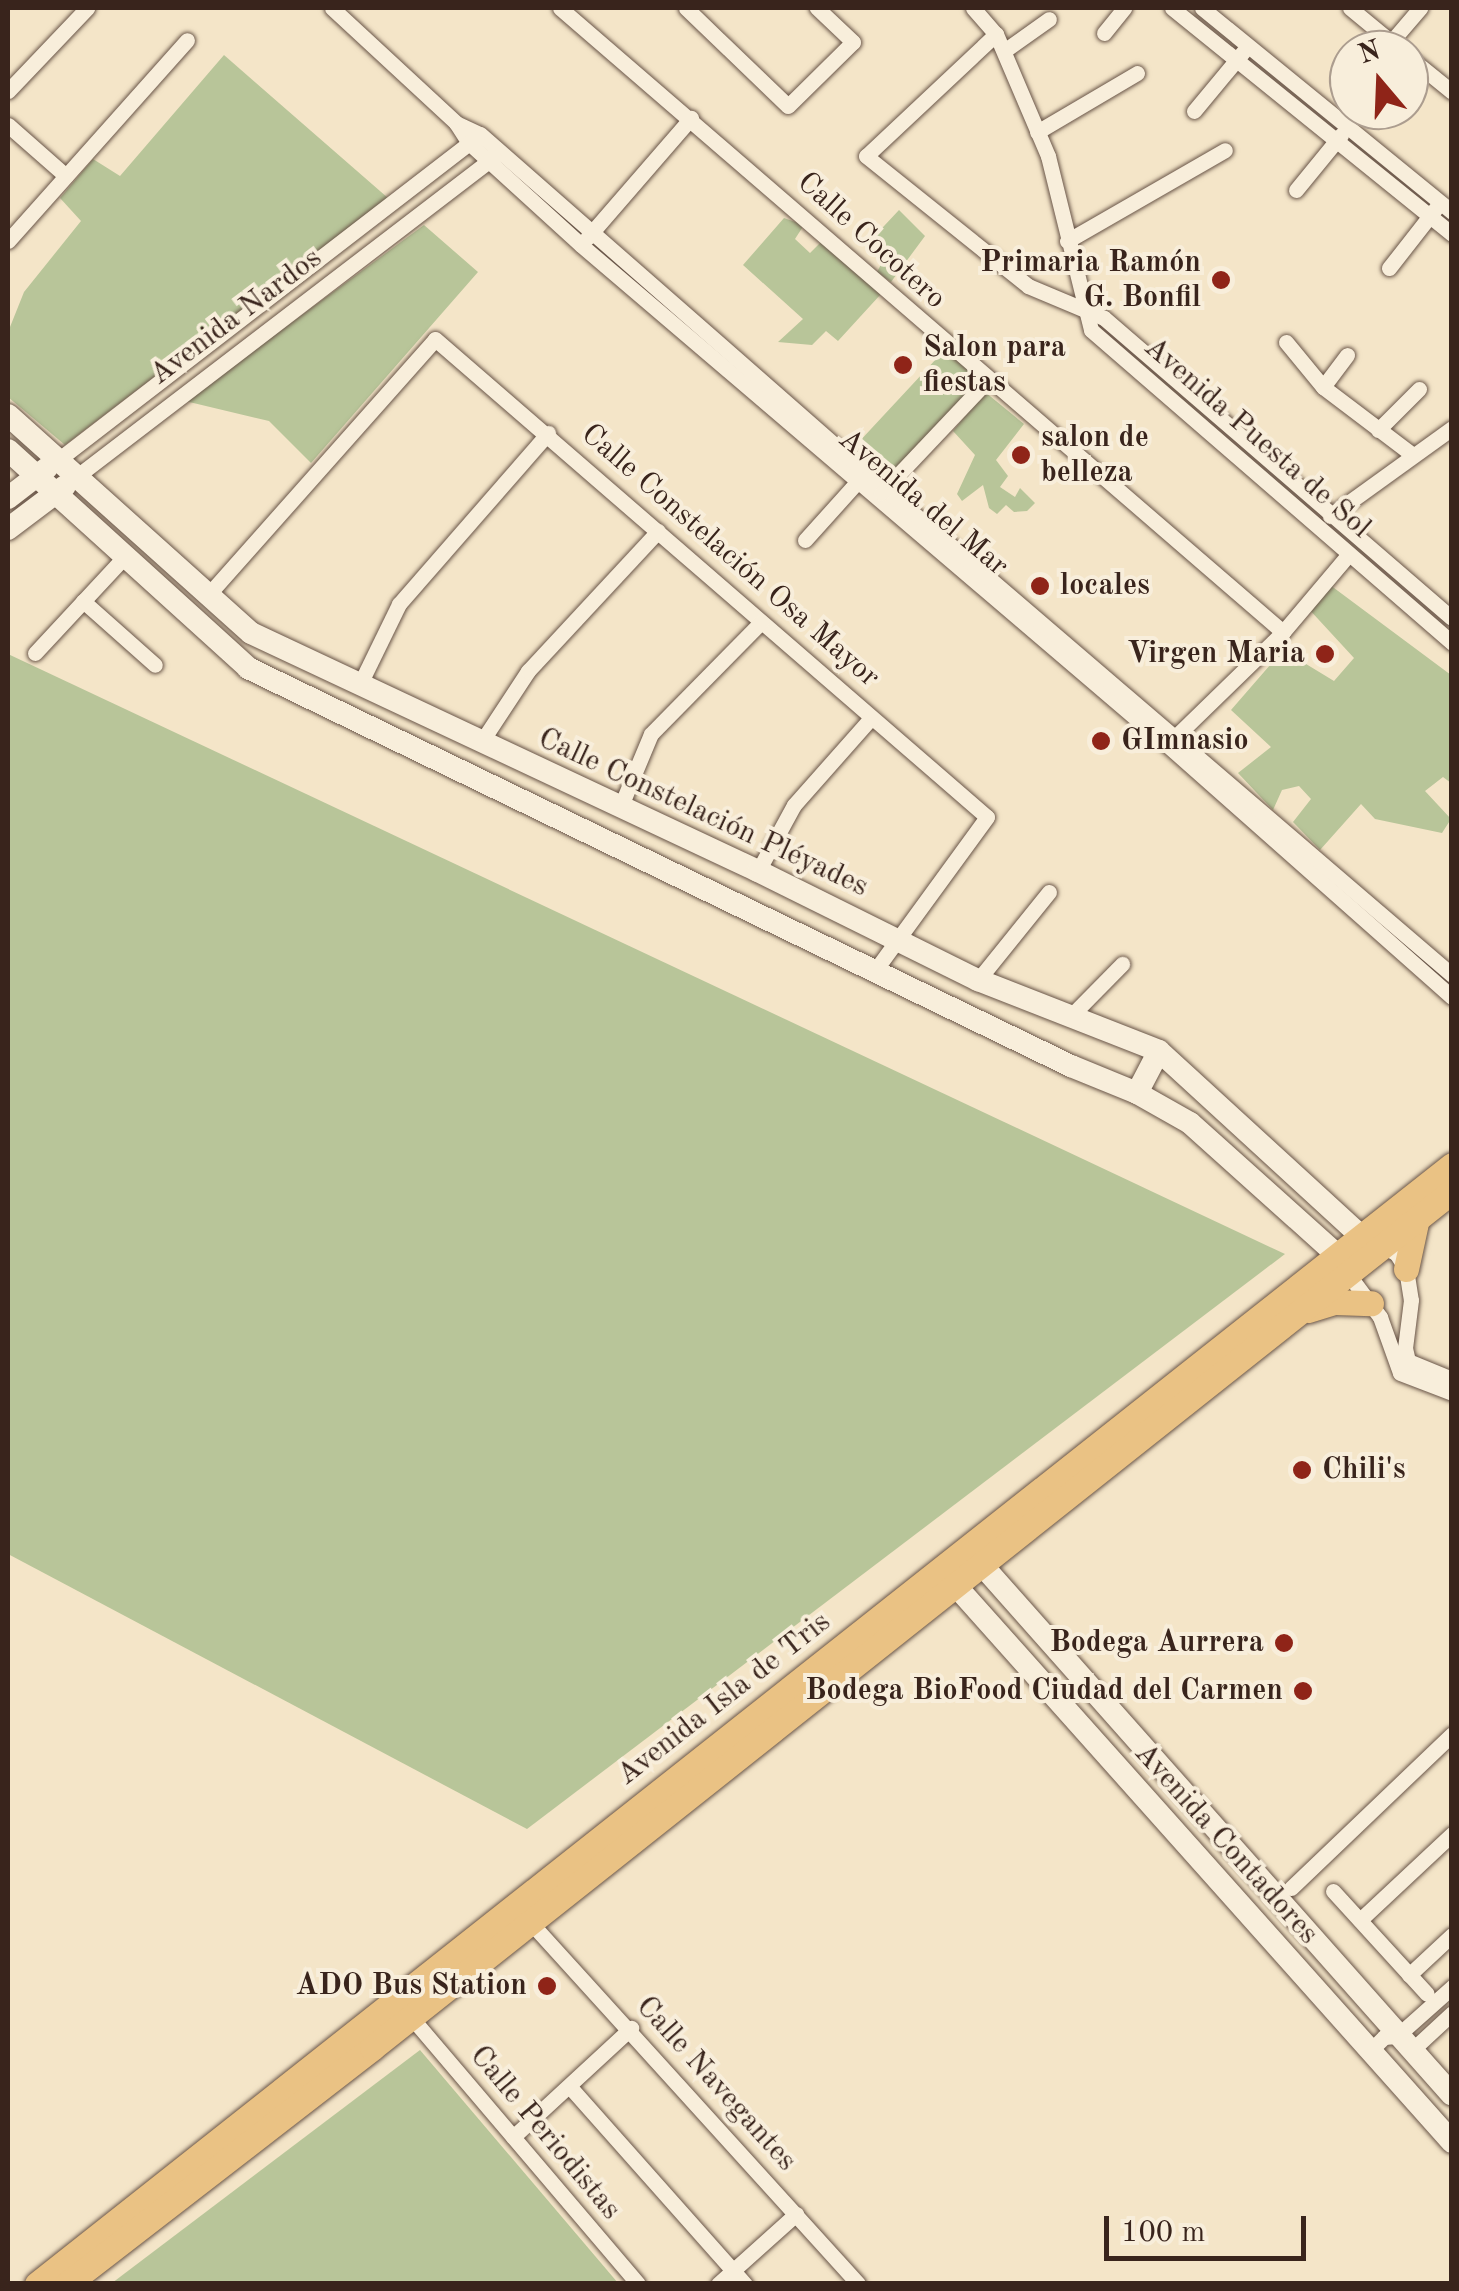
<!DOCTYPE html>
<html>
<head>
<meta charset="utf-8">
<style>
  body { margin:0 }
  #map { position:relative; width:1459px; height:2291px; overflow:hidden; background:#f4e5c8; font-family:"Old Standard TT",serif }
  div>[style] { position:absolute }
  .green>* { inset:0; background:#b8c599 }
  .roads { filter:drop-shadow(0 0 2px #685447) drop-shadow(0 0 2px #685447) }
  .street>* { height:15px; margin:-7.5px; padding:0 7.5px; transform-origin:7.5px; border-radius:7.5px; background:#f8eedb }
  .secondary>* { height:22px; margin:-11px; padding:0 11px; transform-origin:11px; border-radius:11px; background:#f8eedb }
  .primary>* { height:25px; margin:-12.5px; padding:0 12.5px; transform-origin:12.5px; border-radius:12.5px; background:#eac284 }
  .dots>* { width:28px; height:28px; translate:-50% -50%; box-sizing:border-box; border:5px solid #f8eedb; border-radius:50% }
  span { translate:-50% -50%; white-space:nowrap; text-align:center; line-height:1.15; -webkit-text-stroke:8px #f8eedb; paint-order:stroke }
  .street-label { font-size:30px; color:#39241c }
  .poi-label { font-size:30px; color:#39241c; font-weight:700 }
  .right { translate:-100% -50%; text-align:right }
  .left { translate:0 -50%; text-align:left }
  .frame { position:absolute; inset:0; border:10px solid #39241c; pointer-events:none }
  .north { position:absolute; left:1329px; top:30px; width:100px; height:100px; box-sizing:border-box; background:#f8eedb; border:2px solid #ac9d8f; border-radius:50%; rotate:341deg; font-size:28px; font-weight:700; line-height:40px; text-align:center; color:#39241c }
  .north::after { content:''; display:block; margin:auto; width:35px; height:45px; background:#8f2418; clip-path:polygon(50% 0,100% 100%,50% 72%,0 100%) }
  .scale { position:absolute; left:1104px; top:2216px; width:202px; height:45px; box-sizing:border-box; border:5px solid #39241c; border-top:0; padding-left:12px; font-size:30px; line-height:35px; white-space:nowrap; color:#39241c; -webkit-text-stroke:8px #f8eedb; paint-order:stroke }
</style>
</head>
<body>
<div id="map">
  <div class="green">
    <div style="clip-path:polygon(224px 55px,388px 198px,65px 445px,8px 397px,8px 332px,24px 292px,81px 221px,60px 198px,93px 159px,120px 176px)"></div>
    <div style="clip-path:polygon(899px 210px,925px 236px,891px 282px,877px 272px,886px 255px,870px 241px)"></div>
    <div style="clip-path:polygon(784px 218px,804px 225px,795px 239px,810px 253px,823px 240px,881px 294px,838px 341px,826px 331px,812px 345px,778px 342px,803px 319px,743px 265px)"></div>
    <div style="clip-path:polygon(424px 225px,478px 272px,311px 463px,269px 421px,185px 401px)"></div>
    <div style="clip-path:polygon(942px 344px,987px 381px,897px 477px,857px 444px,937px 358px)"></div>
    <div style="clip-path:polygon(985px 392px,1024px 424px,996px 460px,1008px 476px,1000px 487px,1015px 497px,1020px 488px,1035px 503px,1027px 511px,1014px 512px,1006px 505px,997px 514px,989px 508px,983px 485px,962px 501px,957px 494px,975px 455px,953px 431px)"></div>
    <div style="clip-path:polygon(1330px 585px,1451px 675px,1451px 783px,1443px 777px,1425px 791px,1451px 819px,1442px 833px,1375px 819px,1361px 804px,1320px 850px,1293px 822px,1311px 799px,1299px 786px,1282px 790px,1273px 810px,1238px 773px,1271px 747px,1231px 710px,1283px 650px,1334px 681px,1354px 658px,1307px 607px)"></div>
    <div style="clip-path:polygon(8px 654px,1285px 1254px,527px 1829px,8px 1554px)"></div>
    <div style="clip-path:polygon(420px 2050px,618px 2283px,112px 2283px)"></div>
  </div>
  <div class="roads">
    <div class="street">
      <div style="left:332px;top:8px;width:169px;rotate:42.8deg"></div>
      <div style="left:456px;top:123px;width:24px;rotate:57deg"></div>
      <div style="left:469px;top:143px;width:151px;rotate:42.3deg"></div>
      <div style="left:581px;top:245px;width:770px;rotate:40.47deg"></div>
      <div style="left:1167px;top:745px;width:380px;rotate:41.5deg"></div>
      <div style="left:560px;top:8px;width:955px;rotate:40.8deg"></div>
      <div style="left:686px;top:8px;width:141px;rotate:43.9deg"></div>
      <div style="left:788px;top:106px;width:91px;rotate:-44.6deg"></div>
      <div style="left:853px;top:42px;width:50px;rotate:-136.6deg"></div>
      <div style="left:973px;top:8px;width:35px;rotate:49deg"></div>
      <div style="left:996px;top:34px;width:133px;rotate:66.9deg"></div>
      <div style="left:1048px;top:156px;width:179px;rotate:76.1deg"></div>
      <div style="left:1091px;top:330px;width:478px;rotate:40.9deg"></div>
      <div style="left:1172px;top:8px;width:360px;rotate:38.9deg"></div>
      <div style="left:1202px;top:8px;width:323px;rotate:39.2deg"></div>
      <div style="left:1350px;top:8px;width:66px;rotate:39.5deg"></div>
      <div style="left:1104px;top:33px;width:32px;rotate:-51deg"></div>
      <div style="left:996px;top:34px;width:178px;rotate:136.8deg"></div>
      <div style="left:866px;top:156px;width:208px;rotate:38.7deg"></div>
      <div style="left:1028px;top:286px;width:82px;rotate:22.8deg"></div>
      <div style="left:1104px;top:318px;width:459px;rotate:40.8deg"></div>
      <div style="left:1391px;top:42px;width:45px;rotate:-49.5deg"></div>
      <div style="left:1004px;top:51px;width:55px;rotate:-35.4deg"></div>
      <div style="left:1409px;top:57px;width:55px;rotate:39.1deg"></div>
      <div style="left:8px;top:91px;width:115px;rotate:-46.4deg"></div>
      <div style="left:1194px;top:111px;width:77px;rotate:-50.3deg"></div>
      <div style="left:456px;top:123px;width:26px;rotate:25deg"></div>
      <div style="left:480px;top:134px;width:539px;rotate:41.24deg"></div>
      <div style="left:885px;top:489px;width:747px;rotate:40.6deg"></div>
      <div style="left:8px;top:125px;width:77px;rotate:41.3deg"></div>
      <div style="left:1037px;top:132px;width:116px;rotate:-30.5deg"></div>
      <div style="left:1296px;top:190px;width:71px;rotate:-50.7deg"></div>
      <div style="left:587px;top:238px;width:159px;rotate:-49.1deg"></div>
      <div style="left:8px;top:241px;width:269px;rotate:-48.3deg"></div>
      <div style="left:1067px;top:241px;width:182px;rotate:-29.9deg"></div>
      <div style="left:1389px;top:268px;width:76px;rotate:-51.9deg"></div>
      <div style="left:1286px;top:342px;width:58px;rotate:50.6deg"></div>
      <div style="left:1323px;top:387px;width:113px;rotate:37.1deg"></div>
      <div style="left:1323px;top:387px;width:40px;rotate:-53deg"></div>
      <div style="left:1378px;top:430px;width:58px;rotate:-45deg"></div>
      <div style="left:58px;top:460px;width:529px;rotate:-37.63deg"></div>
      <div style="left:76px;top:477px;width:526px;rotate:-37.44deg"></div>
      <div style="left:881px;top:493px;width:154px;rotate:-46.6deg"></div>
      <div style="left:1330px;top:516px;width:150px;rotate:-35.8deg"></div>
      <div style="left:805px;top:540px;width:82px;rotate:-48deg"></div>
      <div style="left:208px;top:595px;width:342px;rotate:-48.4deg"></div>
      <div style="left:435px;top:339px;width:730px;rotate:40.89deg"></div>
      <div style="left:987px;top:817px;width:192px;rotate:126.1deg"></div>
      <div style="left:83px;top:601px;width:96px;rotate:41.6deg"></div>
      <div style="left:35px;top:653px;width:132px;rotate:-47.1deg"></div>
      <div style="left:360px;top:684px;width:89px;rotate:-64deg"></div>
      <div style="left:399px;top:604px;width:227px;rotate:-48.9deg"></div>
      <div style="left:482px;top:741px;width:84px;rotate:-56.7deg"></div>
      <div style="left:528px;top:671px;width:191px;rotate:-47.1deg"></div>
      <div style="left:1170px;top:742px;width:158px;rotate:-44.2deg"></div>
      <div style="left:1283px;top:632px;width:101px;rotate:-49.8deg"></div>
      <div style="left:620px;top:808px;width:80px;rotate:-67.3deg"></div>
      <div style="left:651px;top:734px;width:157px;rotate:-45.5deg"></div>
      <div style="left:758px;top:871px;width:75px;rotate:-61.4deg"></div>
      <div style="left:794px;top:805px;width:116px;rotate:-48.5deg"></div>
      <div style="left:978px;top:980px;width:113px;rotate:-51.1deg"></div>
      <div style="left:1069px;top:1018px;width:76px;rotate:-45.5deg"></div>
      <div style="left:1382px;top:1246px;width:16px;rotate:27deg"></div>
      <div style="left:1396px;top:1253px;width:19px;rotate:58deg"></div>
      <div style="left:1406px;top:1269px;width:31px;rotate:81deg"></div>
      <div style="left:1411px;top:1300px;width:48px;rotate:97.1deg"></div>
      <div style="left:1405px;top:1348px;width:13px;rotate:77deg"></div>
      <div style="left:1408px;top:1361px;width:48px;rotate:22.2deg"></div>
      <div style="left:1348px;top:1274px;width:54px;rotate:53.3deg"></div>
      <div style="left:1380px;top:1317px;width:59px;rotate:70.3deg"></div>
      <div style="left:1400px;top:1373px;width:56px;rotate:21deg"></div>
      <div style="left:1291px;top:1888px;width:223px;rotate:-43.7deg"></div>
      <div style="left:1333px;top:1891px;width:139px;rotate:47.6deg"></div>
      <div style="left:1360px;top:1920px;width:126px;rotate:-43.1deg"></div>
      <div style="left:531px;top:1923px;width:487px;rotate:47.8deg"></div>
      <div style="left:1409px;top:1975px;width:59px;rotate:-42.9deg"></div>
      <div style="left:411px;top:2017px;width:350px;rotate:49.6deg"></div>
      <div style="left:1370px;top:2051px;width:20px;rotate:-45deg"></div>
      <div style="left:1384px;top:2037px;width:13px;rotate:-4deg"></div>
      <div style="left:1397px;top:2036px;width:74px;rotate:-41.7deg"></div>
      <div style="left:1411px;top:2051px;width:56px;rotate:-42.8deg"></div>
      <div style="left:570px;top:2087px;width:264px;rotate:48.4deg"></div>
      <div style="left:513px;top:2137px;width:161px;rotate:-42.7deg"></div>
      <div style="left:718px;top:2284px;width:105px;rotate:-41.9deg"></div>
    </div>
    <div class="secondary">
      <div style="left:8px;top:415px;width:326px;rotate:41.9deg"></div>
      <div style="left:251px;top:633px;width:560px;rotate:25.15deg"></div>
      <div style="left:758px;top:871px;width:246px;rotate:26.4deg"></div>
      <div style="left:978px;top:980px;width:194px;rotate:21.4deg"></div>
      <div style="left:1159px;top:1051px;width:274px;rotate:42.5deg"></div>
      <div style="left:1361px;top:1236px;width:14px;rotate:25deg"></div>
      <div style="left:8px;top:450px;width:324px;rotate:42.2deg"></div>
      <div style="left:248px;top:668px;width:914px;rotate:25.81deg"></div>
      <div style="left:1071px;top:1066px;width:71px;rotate:22.2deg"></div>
      <div style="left:1137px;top:1093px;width:61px;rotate:29.5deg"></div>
      <div style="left:1190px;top:1123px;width:198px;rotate:41.9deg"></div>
      <div style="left:1337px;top:1255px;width:17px;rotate:59deg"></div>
      <div style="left:8px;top:498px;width:49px;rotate:-37.6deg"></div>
      <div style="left:8px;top:529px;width:71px;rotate:-37deg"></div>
      <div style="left:1137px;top:1093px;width:47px;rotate:-62.4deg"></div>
      <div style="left:982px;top:1565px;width:708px;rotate:48.43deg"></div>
      <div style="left:956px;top:1586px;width:745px;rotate:48.26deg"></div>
    </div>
    <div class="primary">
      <div style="left:1406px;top:1269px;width:52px;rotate:-77.8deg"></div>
      <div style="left:1308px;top:1310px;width:28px;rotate:-17deg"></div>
      <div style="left:1335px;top:1302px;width:36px;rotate:2deg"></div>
      <div style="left:37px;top:2284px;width:1804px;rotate:-38.34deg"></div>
      <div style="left:67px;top:2284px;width:386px;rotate:-37.7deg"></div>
      <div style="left:372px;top:2048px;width:1379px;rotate:-38.43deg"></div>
    </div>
  </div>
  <div class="dots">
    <div style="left:1221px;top:280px;background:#8f2418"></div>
    <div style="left:903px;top:365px;background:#8f2418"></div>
    <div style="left:1021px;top:455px;background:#8f2418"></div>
    <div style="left:1040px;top:586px;background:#8f2418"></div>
    <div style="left:1325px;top:654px;background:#8f2418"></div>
    <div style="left:1101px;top:741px;background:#8f2418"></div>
    <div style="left:1302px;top:1470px;background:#8f2418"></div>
    <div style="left:1284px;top:1643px;background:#8f2418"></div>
    <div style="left:1303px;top:1691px;background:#8f2418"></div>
    <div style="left:547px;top:1986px;background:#8f2418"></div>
  </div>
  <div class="street-label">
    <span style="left:871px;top:241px;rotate:42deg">Calle Cocotero</span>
    <span style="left:236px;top:317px;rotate:-37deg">Avenida Nardos</span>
    <span style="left:1257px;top:438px;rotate:41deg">Avenida Puesta de Sol</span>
    <span style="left:923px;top:503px;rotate:40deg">Avenida del Mar</span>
    <span style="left:730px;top:556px;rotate:41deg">Calle Constelación Osa Mayor</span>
    <span style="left:703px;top:813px;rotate:25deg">Calle Constelación Pléyades</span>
    <span style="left:724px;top:1699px;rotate:-38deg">Avenida Isla de Tris</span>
    <span style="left:1226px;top:1844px;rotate:48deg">Avenida Contadores</span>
    <span style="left:716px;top:2084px;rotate:48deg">Calle Navegantes</span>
    <span style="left:545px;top:2133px;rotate:50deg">Calle Periodistas</span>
  </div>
  <div class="poi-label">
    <span class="right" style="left:1201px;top:280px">Primaria Ramón<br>G. Bonfil</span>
    <span class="left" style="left:923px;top:365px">Salon para<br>fiestas</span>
    <span class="left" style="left:1041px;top:455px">salon de<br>belleza</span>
    <span class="left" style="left:1060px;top:586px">locales</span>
    <span class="right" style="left:1305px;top:654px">Virgen Maria</span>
    <span class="left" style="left:1121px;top:741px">GImnasio</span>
    <span class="left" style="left:1322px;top:1470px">Chili's</span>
    <span class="right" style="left:1264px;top:1643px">Bodega Aurrera</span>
    <span class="right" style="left:1283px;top:1691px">Bodega BioFood Ciudad del Carmen</span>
    <span class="right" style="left:527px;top:1986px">ADO Bus Station</span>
  </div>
  <div class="frame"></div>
  <div class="north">N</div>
  <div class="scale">100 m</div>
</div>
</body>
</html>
